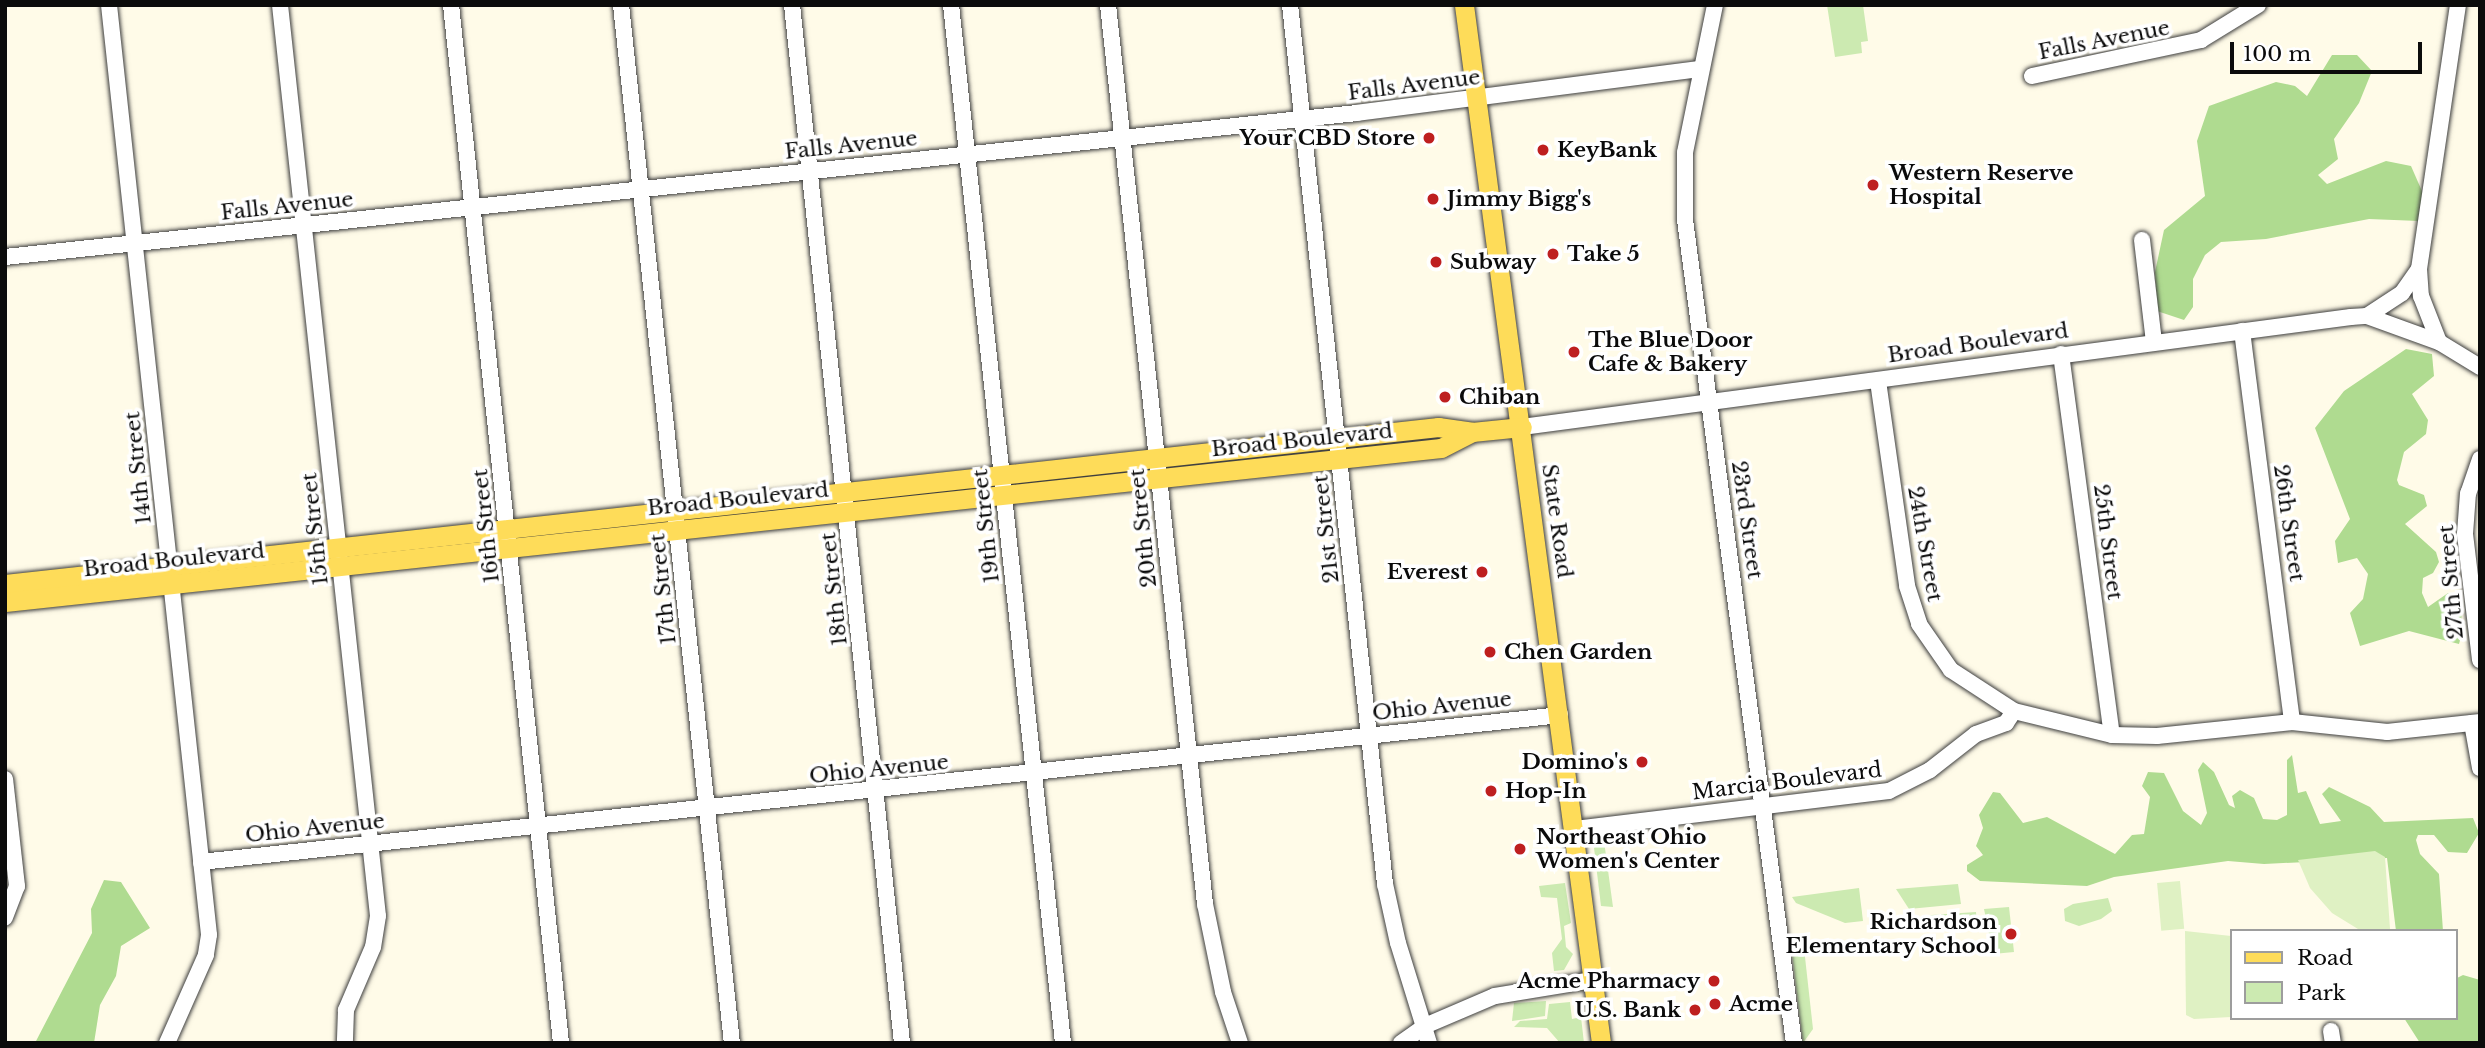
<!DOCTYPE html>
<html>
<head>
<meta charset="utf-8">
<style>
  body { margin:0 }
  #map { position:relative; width:2485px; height:1048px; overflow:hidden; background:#fffbe8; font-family:"Libre Baskerville",serif }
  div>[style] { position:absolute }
  .green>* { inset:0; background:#cceab1; transform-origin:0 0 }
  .forest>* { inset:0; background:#afdb90 }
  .pitch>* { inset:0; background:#dff1c3; transform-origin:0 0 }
  .roads { filter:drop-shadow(0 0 2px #3e3e3e) drop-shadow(0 0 2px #3e3e3e) }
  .minor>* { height:16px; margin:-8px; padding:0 8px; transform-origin:8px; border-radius:8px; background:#fff }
  .major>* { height:19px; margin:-9.5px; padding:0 9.5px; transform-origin:9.5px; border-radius:9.5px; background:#fedc59 }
  .dots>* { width:19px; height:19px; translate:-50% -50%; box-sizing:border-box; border:4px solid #fff; border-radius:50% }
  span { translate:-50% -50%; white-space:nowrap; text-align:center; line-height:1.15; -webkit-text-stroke:7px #fff; paint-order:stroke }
  .street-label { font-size:21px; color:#0b0b0b }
  .poi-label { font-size:21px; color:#0b0b0b; font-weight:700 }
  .right { translate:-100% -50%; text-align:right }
  .left { translate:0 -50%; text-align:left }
  .frame { position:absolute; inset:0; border:7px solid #0b0b0b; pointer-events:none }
  .legend { position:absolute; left:2230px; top:929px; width:228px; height:91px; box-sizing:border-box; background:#fff; border:2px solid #9d9d9d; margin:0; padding:9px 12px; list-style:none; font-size:21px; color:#0b0b0b }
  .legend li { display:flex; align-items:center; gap:14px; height:35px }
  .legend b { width:35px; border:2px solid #9d9d9d }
  .scale { position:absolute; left:2230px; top:42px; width:192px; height:32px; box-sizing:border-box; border:4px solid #0b0b0b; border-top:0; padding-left:9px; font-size:21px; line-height:24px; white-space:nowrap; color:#0b0b0b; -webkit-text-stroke:5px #fff; paint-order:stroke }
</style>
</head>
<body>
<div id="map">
  <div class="green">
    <div style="clip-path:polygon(1827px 5px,1863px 5px,1868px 41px,1861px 42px,1862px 53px,1835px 57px)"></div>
    <div style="clip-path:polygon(1603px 837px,1604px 841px,1613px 907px,1601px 906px,1594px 848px)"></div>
    <div style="clip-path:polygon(1565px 883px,1571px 923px,1564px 926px,1566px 947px,1573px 954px,1564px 970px,1554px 971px,1552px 953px,1562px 939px,1557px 898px,1541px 897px,1539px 886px)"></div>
    <div style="clip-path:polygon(1958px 884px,1961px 904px,1909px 909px,1896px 889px)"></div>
    <div style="clip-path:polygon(1859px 888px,1863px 921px,1845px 923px,1796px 903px,1792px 897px)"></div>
    <div style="clip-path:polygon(2108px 898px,2112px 911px,2101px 919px,2079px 926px,2065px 921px,2064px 909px,2073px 904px)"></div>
    <div style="clip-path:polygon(2009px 907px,2014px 952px,1993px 954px,1984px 909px)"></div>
    <div style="left:1976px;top:912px;width:14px;height:48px;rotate:86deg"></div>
    <div style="clip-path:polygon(1790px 937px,1804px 948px,1813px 1029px,1803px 1043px)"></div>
    <div style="clip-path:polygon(1546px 1001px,1545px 1016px,1512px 1021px,1514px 1003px)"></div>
    <div style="clip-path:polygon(1570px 1002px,1572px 1019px,1581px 1017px,1584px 1043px,1560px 1043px,1547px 1028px,1514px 1027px,1520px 1021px,1547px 1019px,1549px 1004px)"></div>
  </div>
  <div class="forest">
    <div style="clip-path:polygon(2332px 55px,2357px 55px,2372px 71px,2359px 103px,2334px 139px,2338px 159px,2318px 175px,2327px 184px,2386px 161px,2411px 166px,2425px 198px,2419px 221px,2369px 219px,2266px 239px,2221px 242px,2205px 255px,2193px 279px,2193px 307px,2184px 320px,2157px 311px,2155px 272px,2164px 230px,2205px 196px,2197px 141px,2209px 106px,2276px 82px,2295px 86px,2307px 96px)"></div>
    <div style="clip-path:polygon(2406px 349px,2432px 354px,2434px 376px,2412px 394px,2428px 420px,2426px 434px,2404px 452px,2397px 480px,2399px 485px,2424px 495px,2427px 506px,2405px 524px,2436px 552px,2439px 562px,2433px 573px,2423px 578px,2422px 593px,2428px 607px,2448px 593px,2461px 601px,2462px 633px,2459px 644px,2409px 631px,2360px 646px,2350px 613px,2363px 599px,2368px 574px,2357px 558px,2338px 563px,2335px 541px,2350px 519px,2315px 428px,2344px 391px)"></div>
    <div style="clip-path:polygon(2292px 755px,2298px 793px,2306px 791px,2320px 824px,2341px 821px,2322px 794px,2329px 787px,2370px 807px,2384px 822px,2473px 818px,2479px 833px,2467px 853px,2448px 852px,2434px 835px,2418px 835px,2416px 840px,2420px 854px,2439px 874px,2443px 931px,2396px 931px,2387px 858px,2264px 864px,2228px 861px,2114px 877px,2087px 886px,1980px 881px,1967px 871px,1967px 865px,1983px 855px,1976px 846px,1983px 828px,1979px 815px,1993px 792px,2000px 793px,2023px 823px,2047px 817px,2115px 854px,2132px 835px,2144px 834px,2150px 797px,2142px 786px,2148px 772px,2164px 773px,2183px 811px,2201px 825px,2207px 813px,2198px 770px,2203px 762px,2214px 772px,2229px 805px,2235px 808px,2232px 796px,2240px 790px,2254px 798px,2263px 819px,2277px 820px,2287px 815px,2287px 760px)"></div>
    <div style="clip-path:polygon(104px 880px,121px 882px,150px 928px,121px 946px,116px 976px,100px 1005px,94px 1043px,35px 1043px,92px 933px,91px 909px)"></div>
    <div style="clip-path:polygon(2463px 975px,2480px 980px,2480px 1043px,2420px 1043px,2404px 1018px,2455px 1018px,2455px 979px)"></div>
  </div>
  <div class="pitch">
    <div style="clip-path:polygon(2375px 851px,2385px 857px,2390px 929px,2380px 931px,2358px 929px,2332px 913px,2310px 888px,2298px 860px)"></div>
    <div style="left:2180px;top:881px;width:48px;height:23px;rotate:85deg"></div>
    <div style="clip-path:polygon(2185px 931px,2231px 936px,2231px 1017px,2194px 1019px,2186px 1015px)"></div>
  </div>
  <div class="roads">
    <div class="minor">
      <div style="left:109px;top:5px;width:935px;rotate:83.86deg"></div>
      <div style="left:209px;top:935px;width:20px;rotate:99deg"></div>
      <div style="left:206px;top:955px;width:96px;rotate:113.9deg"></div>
      <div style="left:280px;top:5px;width:916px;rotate:83.86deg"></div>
      <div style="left:378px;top:916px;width:31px;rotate:99deg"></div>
      <div style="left:373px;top:947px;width:69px;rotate:113.2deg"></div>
      <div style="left:346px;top:1010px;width:33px;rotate:92deg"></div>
      <div style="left:451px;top:5px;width:1044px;rotate:83.95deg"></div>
      <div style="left:621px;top:5px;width:1044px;rotate:83.9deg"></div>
      <div style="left:792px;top:5px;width:1044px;rotate:83.95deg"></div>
      <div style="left:951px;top:5px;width:1044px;rotate:83.84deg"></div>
      <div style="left:1108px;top:5px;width:904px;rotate:83.84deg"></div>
      <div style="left:1205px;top:904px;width:90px;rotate:78.4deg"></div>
      <div style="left:1223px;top:992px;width:54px;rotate:71.6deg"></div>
      <div style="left:1290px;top:5px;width:884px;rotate:83.83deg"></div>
      <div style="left:1385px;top:884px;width:60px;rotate:77.6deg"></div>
      <div style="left:1398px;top:943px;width:105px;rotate:72.8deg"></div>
      <div style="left:1715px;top:5px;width:151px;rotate:101.5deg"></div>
      <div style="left:1685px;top:153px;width:67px;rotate:90deg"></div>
      <div style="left:1685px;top:220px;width:830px;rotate:82.46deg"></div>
      <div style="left:2032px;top:76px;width:173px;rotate:-12deg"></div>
      <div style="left:2201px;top:40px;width:67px;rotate:-31.6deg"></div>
      <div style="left:2142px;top:240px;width:103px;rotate:83.3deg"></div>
      <div style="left:5px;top:257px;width:1359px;rotate:-6.08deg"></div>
      <div style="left:1356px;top:113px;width:346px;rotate:-7.3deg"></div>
      <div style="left:2419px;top:269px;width:27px;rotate:86deg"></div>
      <div style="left:2421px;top:296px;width:49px;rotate:68.6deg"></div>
      <div style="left:2367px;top:316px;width:42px;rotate:-33.3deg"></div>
      <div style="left:2402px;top:293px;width:29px;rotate:-55deg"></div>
      <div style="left:2419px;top:269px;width:267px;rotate:-81.6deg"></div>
      <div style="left:2242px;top:331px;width:394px;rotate:82.7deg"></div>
      <div style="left:2061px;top:354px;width:384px;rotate:82.4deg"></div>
      <div style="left:1878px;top:381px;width:207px;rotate:81.9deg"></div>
      <div style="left:1907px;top:586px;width:40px;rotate:72deg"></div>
      <div style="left:1919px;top:624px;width:56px;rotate:55.2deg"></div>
      <div style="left:1951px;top:670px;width:75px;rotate:33.1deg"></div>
      <div style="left:1522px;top:427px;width:836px;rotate:-7.56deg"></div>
      <div style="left:2351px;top:317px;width:16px;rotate:-4deg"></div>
      <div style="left:2367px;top:316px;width:77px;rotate:19.9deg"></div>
      <div style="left:2439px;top:342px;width:48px;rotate:31.4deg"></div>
      <div style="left:2480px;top:459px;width:36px;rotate:109deg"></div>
      <div style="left:2468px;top:493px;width:41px;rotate:94.2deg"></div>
      <div style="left:2465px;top:534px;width:127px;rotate:83.2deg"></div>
      <div style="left:2472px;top:723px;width:46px;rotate:79.9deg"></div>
      <div style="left:5px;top:779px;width:108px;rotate:83.6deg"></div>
      <div style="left:17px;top:886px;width:34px;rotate:111deg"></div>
      <div style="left:1575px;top:829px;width:316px;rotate:-6.9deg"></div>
      <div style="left:1889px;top:791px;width:46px;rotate:-27.1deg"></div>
      <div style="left:1930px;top:770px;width:58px;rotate:-38deg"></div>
      <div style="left:1976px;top:734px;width:32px;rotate:-20deg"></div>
      <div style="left:2006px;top:723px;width:14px;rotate:-56deg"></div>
      <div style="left:2014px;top:711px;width:101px;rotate:13.8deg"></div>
      <div style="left:2112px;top:735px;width:45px;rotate:1.3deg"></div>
      <div style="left:2157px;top:736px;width:136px;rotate:-5.9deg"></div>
      <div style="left:2292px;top:722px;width:96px;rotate:6deg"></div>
      <div style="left:2387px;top:732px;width:94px;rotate:-6.1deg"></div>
      <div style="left:201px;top:862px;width:1367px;rotate:-6.17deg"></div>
      <div style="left:2331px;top:1031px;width:12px;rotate:81deg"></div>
      <div style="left:1401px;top:1043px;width:32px;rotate:-35deg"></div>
      <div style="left:1427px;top:1025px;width:74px;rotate:-23.1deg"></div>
      <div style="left:1495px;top:996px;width:99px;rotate:-9.3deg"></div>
    </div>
    <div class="major">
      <div style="left:1464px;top:5px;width:1047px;rotate:82.48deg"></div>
      <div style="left:5px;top:584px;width:1442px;rotate:-6.25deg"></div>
      <div style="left:1438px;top:427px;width:34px;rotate:8deg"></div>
      <div style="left:1472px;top:432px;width:50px;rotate:-5.7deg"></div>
      <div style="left:5px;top:602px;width:1444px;rotate:-6.12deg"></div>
      <div style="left:1441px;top:448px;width:35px;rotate:-27deg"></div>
    </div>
  </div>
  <div class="dots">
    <div style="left:1429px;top:138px;background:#be1f20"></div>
    <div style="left:1543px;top:150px;background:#be1f20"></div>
    <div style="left:1873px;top:185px;background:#be1f20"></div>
    <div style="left:1433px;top:199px;background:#be1f20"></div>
    <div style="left:1553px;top:254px;background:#be1f20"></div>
    <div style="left:1436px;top:262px;background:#be1f20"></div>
    <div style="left:1574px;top:352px;background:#be1f20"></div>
    <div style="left:1445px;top:397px;background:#be1f20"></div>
    <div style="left:1482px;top:572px;background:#be1f20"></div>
    <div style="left:1490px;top:652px;background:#be1f20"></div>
    <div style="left:1642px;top:762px;background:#be1f20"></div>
    <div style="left:1491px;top:791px;background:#be1f20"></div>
    <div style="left:1520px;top:849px;background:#be1f20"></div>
    <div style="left:2011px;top:934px;background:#be1f20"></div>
    <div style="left:1714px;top:981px;background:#be1f20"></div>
    <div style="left:1715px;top:1004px;background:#be1f20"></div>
    <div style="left:1695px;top:1010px;background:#be1f20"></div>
  </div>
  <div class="street-label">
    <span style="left:2104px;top:40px;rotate:-11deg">Falls Avenue</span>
    <span style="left:1414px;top:85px;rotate:-7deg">Falls Avenue</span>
    <span style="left:851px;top:145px;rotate:-6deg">Falls Avenue</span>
    <span style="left:287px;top:206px;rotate:-6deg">Falls Avenue</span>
    <span style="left:1978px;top:343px;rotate:-8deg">Broad Boulevard</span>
    <span style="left:1302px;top:440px;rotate:-6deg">Broad Boulevard</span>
    <span style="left:138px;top:468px;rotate:-96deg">14th Street</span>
    <span style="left:738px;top:499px;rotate:-6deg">Broad Boulevard</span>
    <span style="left:1747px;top:520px;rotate:82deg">23rd Street</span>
    <span style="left:1557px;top:521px;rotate:82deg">State Road</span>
    <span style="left:2289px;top:523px;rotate:82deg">26th Street</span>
    <span style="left:486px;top:526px;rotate:-96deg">16th Street</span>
    <span style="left:986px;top:526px;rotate:-96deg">19th Street</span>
    <span style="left:1143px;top:528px;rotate:-96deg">20th Street</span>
    <span style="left:315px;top:529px;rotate:-96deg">15th Street</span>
    <span style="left:1326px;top:529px;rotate:-96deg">21st Street</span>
    <span style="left:2108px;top:542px;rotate:83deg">25th Street</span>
    <span style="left:1925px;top:544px;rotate:80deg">24th Street</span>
    <span style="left:174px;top:560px;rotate:-6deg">Broad Boulevard</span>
    <span style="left:2451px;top:582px;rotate:-95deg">27th Street</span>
    <span style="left:663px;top:589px;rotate:-96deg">17th Street</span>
    <span style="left:834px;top:589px;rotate:-96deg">18th Street</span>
    <span style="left:1442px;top:706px;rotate:-6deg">Ohio Avenue</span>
    <span style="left:879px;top:769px;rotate:-6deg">Ohio Avenue</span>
    <span style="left:1787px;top:781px;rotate:-7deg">Marcia Boulevard</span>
    <span style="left:315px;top:828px;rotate:-6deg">Ohio Avenue</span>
  </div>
  <div class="poi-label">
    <span class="right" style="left:1415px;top:138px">Your CBD Store</span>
    <span class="left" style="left:1557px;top:150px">KeyBank</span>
    <span class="left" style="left:1889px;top:185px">Western Reserve<br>Hospital</span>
    <span class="left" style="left:1447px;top:199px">Jimmy Bigg's</span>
    <span class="left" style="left:1567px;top:254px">Take 5</span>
    <span class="left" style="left:1450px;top:262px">Subway</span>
    <span class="left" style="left:1588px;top:352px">The Blue Door<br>Cafe &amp; Bakery</span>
    <span class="left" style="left:1459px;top:397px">Chiban</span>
    <span class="right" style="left:1468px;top:572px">Everest</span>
    <span class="left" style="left:1504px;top:652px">Chen Garden</span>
    <span class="right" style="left:1628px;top:762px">Domino's</span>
    <span class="left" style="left:1505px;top:791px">Hop-In</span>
    <span class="left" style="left:1536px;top:849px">Northeast Ohio<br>Women's Center</span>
    <span class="right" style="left:1997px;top:934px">Richardson<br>Elementary School</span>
    <span class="right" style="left:1700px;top:981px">Acme Pharmacy</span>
    <span class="left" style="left:1729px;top:1004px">Acme</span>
    <span class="right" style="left:1681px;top:1010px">U.S. Bank</span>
  </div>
  <div class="frame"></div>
  <ul class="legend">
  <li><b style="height:9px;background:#fedc59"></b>Road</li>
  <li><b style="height:19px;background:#cceab1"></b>Park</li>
  </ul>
  <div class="scale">100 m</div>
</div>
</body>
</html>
